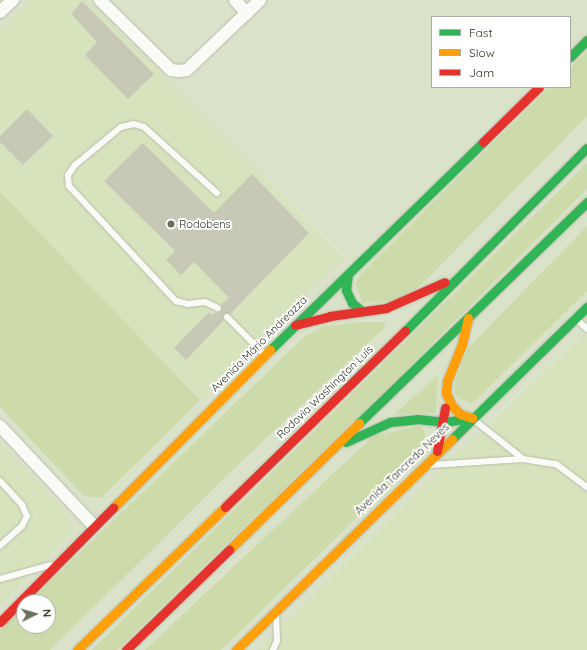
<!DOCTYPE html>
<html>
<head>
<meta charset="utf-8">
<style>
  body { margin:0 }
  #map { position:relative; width:587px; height:650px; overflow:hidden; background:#dbe2ca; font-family:Quicksand,sans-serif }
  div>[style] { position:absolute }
  .built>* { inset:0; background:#d7e3bc }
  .green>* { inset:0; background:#cddbaa }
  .building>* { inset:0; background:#c7c9b6 }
  .roads { filter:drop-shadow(0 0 1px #b8beab) drop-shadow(0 0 1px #b8beab) }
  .lane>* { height:6px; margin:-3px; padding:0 3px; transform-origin:3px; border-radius:3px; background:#fafbf7 }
  .street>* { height:12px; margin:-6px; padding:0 6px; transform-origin:6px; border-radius:6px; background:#fafbf7 }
  .fast>* { height:9px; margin:-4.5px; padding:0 4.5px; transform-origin:4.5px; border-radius:4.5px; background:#30b455 }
  .slow>* { height:9px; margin:-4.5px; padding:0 4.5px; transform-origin:4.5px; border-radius:4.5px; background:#ff9f0a }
  .jam>* { height:9px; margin:-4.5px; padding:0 4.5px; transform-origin:4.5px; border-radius:4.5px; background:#e5322d }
  .dots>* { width:11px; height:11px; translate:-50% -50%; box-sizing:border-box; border:2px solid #fff; border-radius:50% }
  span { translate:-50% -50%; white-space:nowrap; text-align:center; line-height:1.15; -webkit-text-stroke:4px #fff; paint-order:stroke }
  .poi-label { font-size:11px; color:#2d3221 }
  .left { translate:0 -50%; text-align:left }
  .street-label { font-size:11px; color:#2d3221 }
  .legend { position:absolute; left:431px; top:16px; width:140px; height:72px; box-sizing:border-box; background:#fff; border:1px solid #abada6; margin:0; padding:5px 7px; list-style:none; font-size:12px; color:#2d3221 }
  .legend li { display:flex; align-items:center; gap:8px; height:20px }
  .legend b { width:20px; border:1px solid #abada6 }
  .north { position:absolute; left:16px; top:594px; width:40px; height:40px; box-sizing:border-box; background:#fff; border:1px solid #abada6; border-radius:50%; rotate:85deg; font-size:11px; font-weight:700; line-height:16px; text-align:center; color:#2d3221 }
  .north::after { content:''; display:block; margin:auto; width:14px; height:18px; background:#6a705c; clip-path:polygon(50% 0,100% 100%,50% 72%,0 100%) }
</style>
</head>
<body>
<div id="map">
  <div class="built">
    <div style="clip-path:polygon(31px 0,88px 0,343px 257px,200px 400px,0 192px,0 31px)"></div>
    <div style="clip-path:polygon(587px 331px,587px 650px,257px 650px,395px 515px)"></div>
    <div style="clip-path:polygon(0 441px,68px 513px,72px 526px,70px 534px,60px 545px,0 604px)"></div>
  </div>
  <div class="green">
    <div style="clip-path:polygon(587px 51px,587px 116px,421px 285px,396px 301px,363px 303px,355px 285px,359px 276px,550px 87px,570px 87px,570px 68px)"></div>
    <div style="clip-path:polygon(587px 163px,587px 189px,397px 379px,117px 650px,92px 650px)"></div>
    <div style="clip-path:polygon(0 192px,200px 400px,101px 498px,84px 496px,0 407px)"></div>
    <div style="clip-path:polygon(587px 226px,587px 291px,475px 401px,471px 403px,458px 398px,455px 393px,455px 381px,468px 348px)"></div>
    <div style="clip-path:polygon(360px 322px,385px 322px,386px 326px,246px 457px,50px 650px,0 650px,0 630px,24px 607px,24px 626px,48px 626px,48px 602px,29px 602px,303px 338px,321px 327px)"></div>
    <div style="clip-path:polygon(438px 375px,436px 413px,395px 414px)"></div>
    <div style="clip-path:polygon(419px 426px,424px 431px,427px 441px,412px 464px,221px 650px,145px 650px,373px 436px)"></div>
  </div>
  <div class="building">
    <div style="clip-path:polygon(82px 1px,154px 74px,128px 99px,85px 55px,97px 42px,71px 14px)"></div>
    <div style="clip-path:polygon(27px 109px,53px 136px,23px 165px,0 142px,0 136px)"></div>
    <div style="clip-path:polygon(143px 143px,214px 213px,252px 174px,309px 233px,230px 314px,224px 314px,224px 320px,186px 360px,174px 348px,209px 312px,211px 315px,221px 311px,221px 305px,229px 298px,194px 262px,181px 275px,166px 260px,175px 251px,104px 181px)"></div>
  </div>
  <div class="roads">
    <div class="lane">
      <div style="left:217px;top:193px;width:98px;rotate:-137.9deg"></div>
      <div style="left:144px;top:127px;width:10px;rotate:-163deg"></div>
      <div style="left:134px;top:124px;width:13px;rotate:167deg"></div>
      <div style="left:121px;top:127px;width:60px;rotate:140.4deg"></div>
      <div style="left:75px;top:165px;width:12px;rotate:125deg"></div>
      <div style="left:68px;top:175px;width:11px;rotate:85deg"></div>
      <div style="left:69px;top:186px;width:157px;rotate:47.1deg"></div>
      <div style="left:176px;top:301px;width:12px;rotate:14deg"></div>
      <div style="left:188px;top:304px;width:17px;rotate:-7deg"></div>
      <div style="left:205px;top:302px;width:14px;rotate:25deg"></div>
      <div style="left:227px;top:317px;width:52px;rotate:45deg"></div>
      <div style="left:577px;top:320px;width:13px;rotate:42deg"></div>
      <div style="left:474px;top:420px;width:63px;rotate:38.5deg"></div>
      <div style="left:431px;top:465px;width:92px;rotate:-3.7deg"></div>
      <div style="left:523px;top:459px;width:33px;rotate:9deg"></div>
      <div style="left:556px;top:464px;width:39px;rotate:37deg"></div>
      <div style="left:0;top:481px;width:33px;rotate:47deg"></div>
      <div style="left:22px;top:505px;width:12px;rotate:66deg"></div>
      <div style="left:27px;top:516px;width:11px;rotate:117deg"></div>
      <div style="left:22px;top:526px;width:30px;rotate:138deg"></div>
      <div style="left:0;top:579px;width:52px;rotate:-15.6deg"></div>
      <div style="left:273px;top:650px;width:10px;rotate:-66deg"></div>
      <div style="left:277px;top:641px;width:27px;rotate:-92deg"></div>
    </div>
    <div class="street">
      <div style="left:100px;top:0;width:100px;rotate:44.6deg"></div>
      <div style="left:171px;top:70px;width:8px;rotate:7deg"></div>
      <div style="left:179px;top:71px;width:8px;rotate:-7deg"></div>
      <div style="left:187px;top:70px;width:101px;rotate:-43.8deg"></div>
      <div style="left:235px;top:0;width:18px;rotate:49deg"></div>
      <div style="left:0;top:12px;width:18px;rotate:-43deg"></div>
      <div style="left:0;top:426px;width:137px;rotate:46.8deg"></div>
    </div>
    <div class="fast">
      <div style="left:570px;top:57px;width:24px;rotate:-45deg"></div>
      <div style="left:348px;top:274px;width:16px;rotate:97deg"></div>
      <div style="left:346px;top:290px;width:14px;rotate:65deg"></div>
      <div style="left:352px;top:303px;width:13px;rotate:39deg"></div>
      <div style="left:405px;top:331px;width:258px;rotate:-45.2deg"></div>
      <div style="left:270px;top:350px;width:298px;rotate:-44.3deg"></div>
      <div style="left:359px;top:423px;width:318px;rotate:-44.1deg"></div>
      <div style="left:452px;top:439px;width:189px;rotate:-44.4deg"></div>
      <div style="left:346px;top:442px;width:48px;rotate:-24.4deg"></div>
      <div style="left:390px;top:422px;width:27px;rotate:-6deg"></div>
      <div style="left:417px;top:419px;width:27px;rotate:6deg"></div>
      <div style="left:444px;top:422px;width:28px;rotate:-8deg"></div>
    </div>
    <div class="slow">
      <div style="left:468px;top:318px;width:27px;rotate:103deg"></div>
      <div style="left:462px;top:344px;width:40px;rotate:112deg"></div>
      <div style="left:447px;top:381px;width:12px;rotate:95deg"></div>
      <div style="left:446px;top:393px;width:14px;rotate:65deg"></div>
      <div style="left:452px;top:406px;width:11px;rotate:45deg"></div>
      <div style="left:460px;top:414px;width:13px;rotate:18deg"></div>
      <div style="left:113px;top:508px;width:223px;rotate:-45.2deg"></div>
      <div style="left:229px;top:550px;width:182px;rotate:-44.3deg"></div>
      <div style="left:77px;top:650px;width:206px;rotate:-44deg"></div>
      <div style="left:236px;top:650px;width:302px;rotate:-44.3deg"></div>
    </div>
    <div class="jam">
      <div style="left:483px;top:142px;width:78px;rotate:-44.5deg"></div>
      <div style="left:295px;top:325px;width:36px;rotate:-14deg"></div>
      <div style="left:330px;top:316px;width:57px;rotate:-8.1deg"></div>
      <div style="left:386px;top:308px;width:64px;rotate:-23.8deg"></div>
      <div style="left:437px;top:451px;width:44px;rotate:-79.5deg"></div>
      <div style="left:225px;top:507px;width:252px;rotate:-44.4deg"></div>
      <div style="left:0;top:622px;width:161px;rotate:-45.3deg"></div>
      <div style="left:126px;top:650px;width:144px;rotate:-44.2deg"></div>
    </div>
  </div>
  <div class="dots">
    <div style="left:171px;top:224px;background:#6a705c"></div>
  </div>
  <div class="poi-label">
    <span class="left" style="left:179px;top:224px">Rodobens</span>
  </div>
  <div class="street-label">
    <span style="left:259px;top:344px;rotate:-45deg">Avenida Mário Andreazza</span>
    <span style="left:325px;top:392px;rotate:-44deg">Rodovia Washington Luís</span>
    <span style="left:402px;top:469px;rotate:-44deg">Avenida Tancredo Neves</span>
  </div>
  <ul class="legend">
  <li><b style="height:5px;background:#30b455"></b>Fast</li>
  <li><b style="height:5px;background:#ff9f0a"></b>Slow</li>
  <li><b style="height:5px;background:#e5322d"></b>Jam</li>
  </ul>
  <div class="north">N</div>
</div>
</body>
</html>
